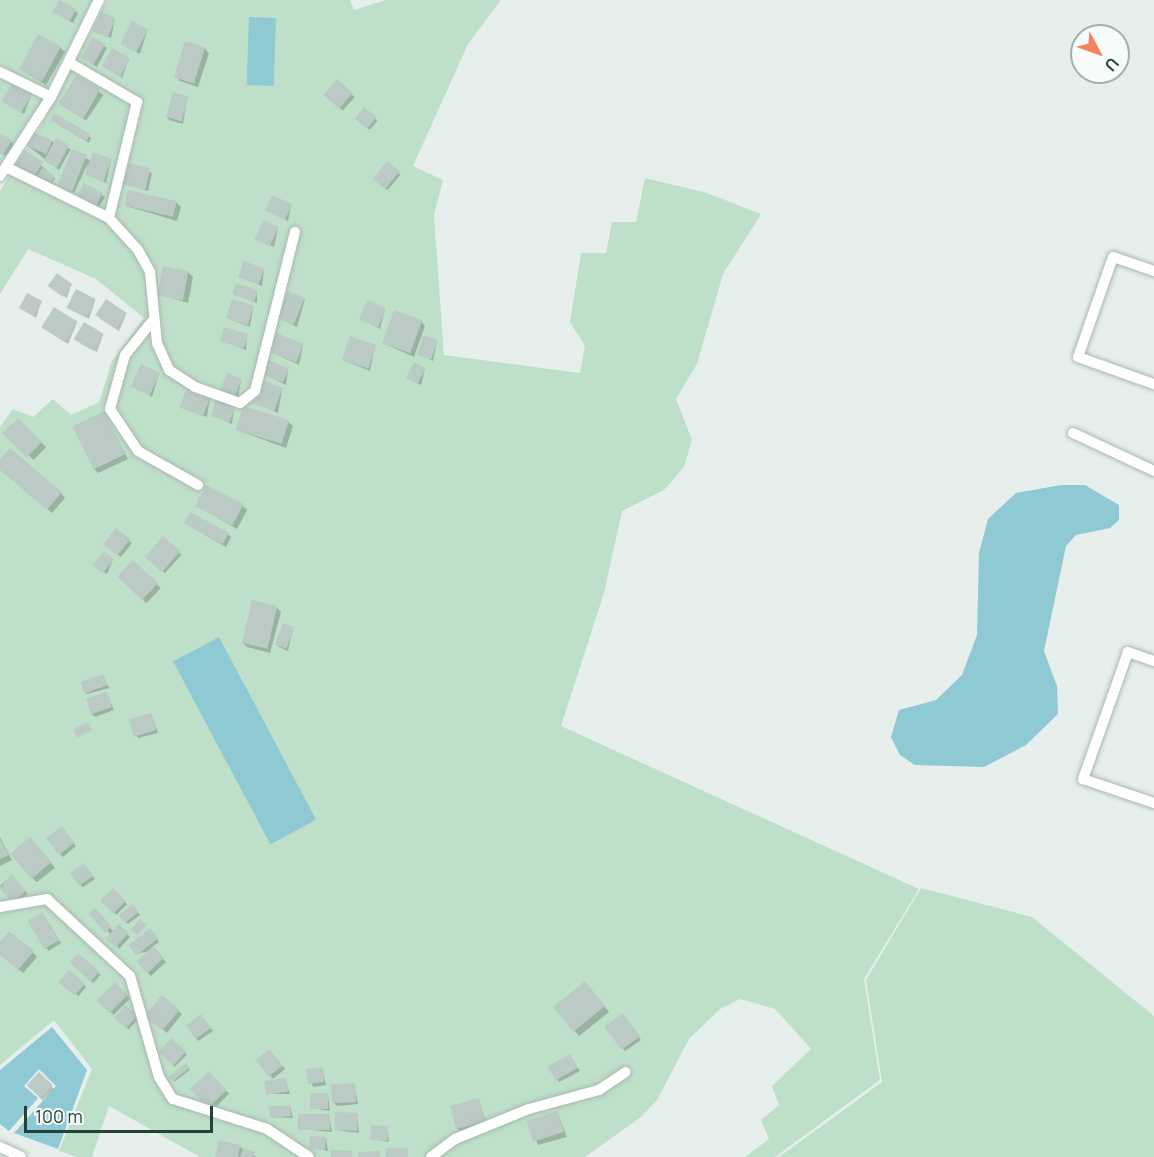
<!DOCTYPE html>
<html>
<head>
<meta charset="utf-8">
<style>
  body { margin:0 }
  #map { position:relative; width:1154px; height:1157px; overflow:hidden; background:#e6efeb; font-family:Manrope,sans-serif }
  div>[style] { position:absolute }
  .green>* { inset:0; background:#bfe0c8 }
  .water>* { inset:0; background:#8ec9d4; transform-origin:0 0 }
  .shadow>* { inset:0; background:#0003; transform-origin:0 0 }
  .building>* { inset:0; background:#bbcac4; transform-origin:0 0 }
  .roads { filter:drop-shadow(0 0 2px #a8b8b2) drop-shadow(0 0 2px #a8b8b2) }
  .street>* { height:10px; margin:-5px; padding:0 5px; transform-origin:5px; border-radius:5px; background:#fff }
  span { translate:-50% -50%; white-space:nowrap; text-align:center; line-height:1.15; -webkit-text-stroke:6px #f7fbf9; paint-order:stroke }
  .north { position:absolute; left:1070px; top:24px; width:60px; height:60px; box-sizing:border-box; background:#f7fbf9; border:2px solid #a3b1ad; border-radius:50%; rotate:131deg; font-size:16px; font-weight:700; line-height:24px; text-align:center; color:#24423a }
  .north::after { content:''; display:block; margin:auto; width:21px; height:27px; background:#f4845f; clip-path:polygon(50% 0,100% 100%,50% 72%,0 100%) }
  .scale { position:absolute; left:24px; top:1106px; width:189px; height:27px; box-sizing:border-box; border:3px solid #24423a; border-top:0; padding-left:8px; font-size:18px; line-height:21px; white-space:nowrap; color:#24423a; -webkit-text-stroke:4px #f7fbf9; paint-order:stroke }
</style>
</head>
<body>
<div id="map">
  <div class="green">
    <div style="clip-path:polygon(0 0,93px 0,40px 104px,0 165px)"></div>
    <div style="clip-path:polygon(107px 0,350px 0,354px 10px,386px 0,501px 0,468px 44px,413px 166px,443px 180px,434px 215px,444px 355px,580px 373px,585px 346px,570px 322px,581px 253px,606px 253px,612px 222px,636px 222px,645px 178px,707px 193px,761px 214px,723px 274px,697px 364px,676px 399px,692px 440px,684px 467px,664px 490px,622px 511px,604px 593px,561px 726px,919px 889px,864px 979px,880px 1080px,775px 1157px,745px 1157px,769px 1139px,761px 1120px,779px 1105px,772px 1086px,811px 1049px,775px 1009px,740px 999px,720px 1009px,689px 1039px,657px 1100px,641px 1117px,585px 1157px,200px 1157px,109px 1106px,92px 1157px,76px 1157px,59px 1151px,92px 1069px,54px 1020px,0 1065px,0 427px,13px 409px,33px 417px,53px 399px,71px 415px,99px 402px,112px 361px,144px 318px,96px 279px,28px 249px,0 294px,0 191px,39px 130px)"></div>
    <div style="clip-path:polygon(921px 888px,1032px 917px,1154px 1016px,1154px 1157px,779px 1157px,882px 1082px,866px 980px)"></div>
  </div>
  <div class="water">
    <div style="left:249px;top:17px;width:27px;height:68px;rotate:2deg"></div>
    <div style="clip-path:polygon(1061px 485px,1085px 485px,1119px 505px,1119px 520px,1110px 528px,1076px 535px,1066px 546px,1044px 651px,1057px 686px,1058px 714px,1026px 745px,984px 767px,915px 765px,900px 755px,891px 737px,899px 710px,936px 700px,962px 675px,977px 635px,979px 553px,988px 519px,1016px 493px)"></div>
    <div style="left:219px;top:637px;width:207px;height:52px;rotate:62deg"></div>
    <div style="clip-path:polygon(52px 1027px,87px 1070px,58px 1149px,14px 1133px,56px 1086px,39px 1069px,24px 1086px,38px 1098px,9px 1131px,0 1124px,0 1070px)"></div>
  </div>
  <div class="shadow">
    <div style="clip-path:polygon(59px 1px,78px 13px,73px 23px,54px 12px)"></div>
    <div style="clip-path:polygon(115px 19px,111px 38px,95px 30px)"></div>
    <div style="clip-path:polygon(147px 31px,140px 54px,122px 44px)"></div>
    <div style="clip-path:polygon(94px 39px,107px 48px,97px 67px,83px 58px)"></div>
    <div style="clip-path:polygon(60px 47px,65px 52px,46px 85px,20px 69px)"></div>
    <div style="clip-path:polygon(204px 48px,209px 53px,198px 87px,180px 81px,176px 77px)"></div>
    <div style="clip-path:polygon(129px 59px,122px 78px,104px 66px)"></div>
    <div style="left:77px;top:77px;width:32px;height:31px;rotate:34deg"></div>
    <div style="left:337px;top:81px;width:24px;height:18px;rotate:42deg"></div>
    <div style="clip-path:polygon(31px 96px,24px 114px,6px 103px)"></div>
    <div style="clip-path:polygon(187px 98px,183px 124px,169px 120px,167px 117px)"></div>
    <div style="left:364px;top:109px;width:18px;height:12px;rotate:41deg"></div>
    <div style="clip-path:polygon(54px 122px,89px 136px,91px 138px,89px 143px)"></div>
    <div style="clip-path:polygon(0 135px,14px 144px,6px 156px,0 153px)"></div>
    <div style="clip-path:polygon(51px 141px,71px 149px,59px 170px,28px 146px)"></div>
    <div style="clip-path:polygon(73px 151px,91px 161px,111px 161px,106px 183px,86px 174px,88px 163px,74px 193px,61px 187px)"></div>
    <div style="clip-path:polygon(26px 152px,55px 178px,51px 185px,36px 179px)"></div>
    <div style="left:387px;top:163px;width:18px;height:20px;rotate:41deg"></div>
    <div style="clip-path:polygon(129px 164px,152px 173px,148px 191px,124px 183px)"></div>
    <div style="clip-path:polygon(85px 185px,105px 197px,99px 208px,82px 199px)"></div>
    <div style="clip-path:polygon(176px 202px,181px 207px,177px 221px,126px 206px)"></div>
    <div style="clip-path:polygon(291px 205px,288px 221px,267px 211px)"></div>
    <div style="clip-path:polygon(278px 228px,274px 247px,256px 238px)"></div>
    <div style="clip-path:polygon(264px 270px,262px 286px,240px 277px)"></div>
    <div style="clip-path:polygon(188px 272px,193px 277px,188px 303px,159px 294px)"></div>
    <div style="clip-path:polygon(71px 285px,67px 298px,53px 288px)"></div>
    <div style="clip-path:polygon(257px 291px,257px 303px,234px 294px)"></div>
    <div style="clip-path:polygon(305px 299px,297px 327px,279px 318px)"></div>
    <div style="clip-path:polygon(95px 301px,89px 319px,68px 307px)"></div>
    <div style="clip-path:polygon(41px 303px,36px 318px,23px 310px)"></div>
    <div style="clip-path:polygon(253px 308px,250px 327px,227px 318px)"></div>
    <div style="clip-path:polygon(385px 309px,380px 329px,360px 319px)"></div>
    <div style="clip-path:polygon(126px 315px,119px 331px,99px 318px)"></div>
    <div style="clip-path:polygon(421px 321px,425px 326px,414px 357px,383px 343px)"></div>
    <div style="clip-path:polygon(77px 323px,68px 344px,46px 330px)"></div>
    <div style="clip-path:polygon(103px 335px,97px 352px,78px 341px)"></div>
    <div style="clip-path:polygon(247px 335px,246px 350px,222px 340px)"></div>
    <div style="clip-path:polygon(437px 341px,433px 361px,418px 354px)"></div>
    <div style="clip-path:polygon(303px 345px,299px 365px,269px 351px)"></div>
    <div style="clip-path:polygon(375px 346px,370px 371px,343px 360px)"></div>
    <div style="clip-path:polygon(425px 369px,421px 385px,408px 378px)"></div>
    <div style="clip-path:polygon(288px 370px,286px 385px,262px 373px)"></div>
    <div style="clip-path:polygon(159px 374px,152px 397px,132px 386px)"></div>
    <div style="clip-path:polygon(241px 380px,238px 397px,222px 389px)"></div>
    <div style="clip-path:polygon(282px 390px,278px 413px,254px 402px)"></div>
    <div style="clip-path:polygon(210px 398px,207px 417px,182px 408px)"></div>
    <div style="clip-path:polygon(234px 408px,232px 424px,213px 415px)"></div>
    <div style="clip-path:polygon(104px 413px,128px 459px,98px 473px,94px 469px)"></div>
    <div style="left:18px;top:420px;width:39px;height:18px;rotate:44deg"></div>
    <div style="clip-path:polygon(288px 422px,293px 426px,286px 448px,237px 430px)"></div>
    <div style="clip-path:polygon(0 462px,61px 493px,65px 498px,52px 513px,0 468px)"></div>
    <div style="clip-path:polygon(242px 505px,247px 510px,237px 529px,197px 506px)"></div>
    <div style="clip-path:polygon(186px 524px,228px 534px,231px 537px,226px 547px)"></div>
    <div style="clip-path:polygon(116px 530px,132px 543px,121px 557px,108px 547px)"></div>
    <div style="left:163px;top:538px;width:25px;height:25px;rotate:42deg"></div>
    <div style="clip-path:polygon(113px 560px,107px 574px,98px 567px)"></div>
    <div style="left:133px;top:562px;width:38px;height:21px;rotate:43deg"></div>
    <div style="clip-path:polygon(276px 607px,281px 612px,270px 653px,247px 647px,242px 642px)"></div>
    <div style="clip-path:polygon(293px 628px,288px 651px,279px 647px,276px 644px)"></div>
    <div style="clip-path:polygon(103px 675px,109px 688px,87px 694px,84px 691px)"></div>
    <div style="clip-path:polygon(107px 694px,114px 710px,95px 717px,92px 714px)"></div>
    <div style="clip-path:polygon(151px 714px,158px 733px,138px 738px,130px 720px)"></div>
    <div style="clip-path:polygon(65px 831px,76px 846px,63px 857px,60px 854px)"></div>
    <div style="clip-path:polygon(0 837px,12px 860px,0 866px)"></div>
    <div style="clip-path:polygon(35px 843px,55px 868px,37px 882px,32px 878px)"></div>
    <div style="clip-path:polygon(87px 868px,95px 879px,83px 887px,80px 885px)"></div>
    <div style="clip-path:polygon(11px 876px,28px 894px,15px 904px,0 886px)"></div>
    <div style="left:113px;top:890px;width:20px;height:15px;rotate:45deg"></div>
    <div style="clip-path:polygon(135px 908px,140px 915px,128px 924px,126px 922px)"></div>
    <div style="clip-path:polygon(95px 910px,114px 932px,119px 926px,130px 937px,119px 949px)"></div>
    <div style="clip-path:polygon(45px 917px,61px 943px,49px 951px,46px 948px)"></div>
    <div style="clip-path:polygon(153px 933px,159px 942px,152px 947px,166px 962px,151px 976px,138px 962px,150px 951px,136px 954px)"></div>
    <div style="clip-path:polygon(0 944px,33px 952px,37px 957px,23px 973px,0 954px)"></div>
    <div style="left:78px;top:955px;width:30px;height:11px;rotate:41deg"></div>
    <div style="left:69px;top:973px;width:22px;height:12px;rotate:39deg"></div>
    <div style="left:115px;top:984px;width:21px;height:23px;rotate:45deg"></div>
    <div style="clip-path:polygon(589px 987px,609px 1012px,579px 1036px,555px 1007px)"></div>
    <div style="clip-path:polygon(162px 997px,182px 1014px,167px 1033px,150px 1018px)"></div>
    <div style="left:125px;top:1007px;width:18px;height:14px;rotate:43deg"></div>
    <div style="clip-path:polygon(201px 1016px,213px 1031px,198px 1041px,196px 1038px)"></div>
    <div style="clip-path:polygon(625px 1018px,641px 1040px,625px 1051px,623px 1049px)"></div>
    <div style="left:172px;top:1040px;width:21px;height:17px;rotate:45deg"></div>
    <div style="clip-path:polygon(273px 1054px,285px 1069px,273px 1079px,258px 1061px)"></div>
    <div style="clip-path:polygon(570px 1056px,580px 1071px,559px 1082px,549px 1066px)"></div>
    <div style="left:186px;top:1065px;width:6px;height:19px;rotate:51deg"></div>
    <div style="clip-path:polygon(322px 1068px,326px 1085px,313px 1087px,308px 1070px)"></div>
    <div style="left:39px;top:1074px;width:21px;height:16px;rotate:45deg"></div>
    <div style="left:209px;top:1074px;width:28px;height:23px;rotate:44deg"></div>
    <div style="clip-path:polygon(285px 1080px,290px 1094px,267px 1094px)"></div>
    <div style="clip-path:polygon(354px 1084px,358px 1104px,337px 1106px,334px 1103px)"></div>
    <div style="clip-path:polygon(328px 1095px,330px 1111px,311px 1108px)"></div>
    <div style="clip-path:polygon(478px 1100px,487px 1123px,460px 1131px,457px 1128px)"></div>
    <div style="clip-path:polygon(290px 1106px,293px 1118px,271px 1117px)"></div>
    <div style="clip-path:polygon(557px 1112px,567px 1137px,538px 1145px,528px 1121px)"></div>
    <div style="clip-path:polygon(357px 1114px,359px 1133px,336px 1130px)"></div>
    <div style="clip-path:polygon(329px 1115px,332px 1132px,300px 1129px)"></div>
    <div style="clip-path:polygon(387px 1127px,389px 1142px,372px 1139px)"></div>
    <div style="clip-path:polygon(326px 1138px,328px 1151px,311px 1148px)"></div>
    <div style="clip-path:polygon(240px 1147px,256px 1157px,216px 1157px)"></div>
  </div>
  <div class="building">
    <div style="clip-path:polygon(60px 0,76px 9px,70px 21px,52px 12px)"></div>
    <div style="left:101px;top:12px;width:16px;height:21px;rotate:22deg"></div>
    <div style="left:132px;top:21px;width:18px;height:26px;rotate:27deg"></div>
    <div style="left:38px;top:34px;width:26px;height:40px;rotate:28deg"></div>
    <div style="left:93px;top:37px;width:14px;height:24px;rotate:30deg"></div>
    <div style="left:185px;top:41px;width:21px;height:38px;rotate:17deg"></div>
    <div style="left:112px;top:48px;width:21px;height:21px;rotate:29deg"></div>
    <div style="left:76px;top:75px;width:28px;height:34px;rotate:30deg"></div>
    <div style="left:337px;top:79px;width:21px;height:21px;rotate:41deg"></div>
    <div style="left:12px;top:83px;width:23px;height:21px;rotate:31deg"></div>
    <div style="left:173px;top:92px;width:16px;height:26px;rotate:15deg"></div>
    <div style="left:364px;top:107px;width:16px;height:15px;rotate:38deg"></div>
    <div style="left:54px;top:113px;width:42px;height:8px;rotate:30deg"></div>
    <div style="left:33px;top:132px;width:21px;height:15px;rotate:23deg"></div>
    <div style="clip-path:polygon(0 133px,12px 140px,3px 155px,0 153px)"></div>
    <div style="left:56px;top:138px;width:15px;height:26px;rotate:28deg"></div>
    <div style="left:72px;top:149px;width:16px;height:39px;rotate:22deg"></div>
    <div style="left:25px;top:150px;width:22px;height:19px;rotate:34deg"></div>
    <div style="left:93px;top:152px;width:20px;height:24px;rotate:20deg"></div>
    <div style="left:387px;top:161px;width:16px;height:23px;rotate:38deg"></div>
    <div style="left:128px;top:163px;width:23px;height:22px;rotate:13deg"></div>
    <div style="left:42px;top:168px;width:15px;height:12px;rotate:32deg"></div>
    <div style="left:84px;top:183px;width:21px;height:16px;rotate:28deg"></div>
    <div style="left:128px;top:190px;width:50px;height:16px;rotate:13deg"></div>
    <div style="left:272px;top:195px;width:22px;height:17px;rotate:24deg"></div>
    <div style="left:263px;top:220px;width:17px;height:21px;rotate:24deg"></div>
    <div style="left:244px;top:261px;width:22px;height:17px;rotate:21deg"></div>
    <div style="left:163px;top:266px;width:26px;height:30px;rotate:11deg"></div>
    <div style="left:57px;top:273px;width:19px;height:16px;rotate:36deg"></div>
    <div style="left:236px;top:283px;width:23px;height:12px;rotate:18deg"></div>
    <div style="left:76px;top:289px;width:22px;height:21px;rotate:27deg"></div>
    <div style="left:288px;top:291px;width:18px;height:29px;rotate:22deg"></div>
    <div style="left:27px;top:293px;width:17px;height:17px;rotate:28deg"></div>
    <div style="left:106px;top:299px;width:25px;height:19px;rotate:34deg"></div>
    <div style="left:232px;top:299px;width:23px;height:20px;rotate:18deg"></div>
    <div style="left:367px;top:300px;width:21px;height:21px;rotate:23deg"></div>
    <div style="left:54px;top:307px;width:28px;height:24px;rotate:32deg"></div>
    <div style="left:394px;top:310px;width:30px;height:35px;rotate:20deg"></div>
    <div style="left:84px;top:322px;width:23px;height:20px;rotate:31deg"></div>
    <div style="left:224px;top:327px;width:25px;height:15px;rotate:16deg"></div>
    <div style="left:274px;top:332px;width:32px;height:20px;rotate:22deg"></div>
    <div style="left:424px;top:335px;width:15px;height:21px;rotate:20deg"></div>
    <div style="left:350px;top:336px;width:28px;height:25px;rotate:19deg"></div>
    <div style="left:266px;top:359px;width:25px;height:15px;rotate:23deg"></div>
    <div style="left:414px;top:362px;width:13px;height:18px;rotate:27deg"></div>
    <div style="left:141px;top:364px;width:21px;height:25px;rotate:25deg"></div>
    <div style="left:227px;top:373px;width:16px;height:18px;rotate:22deg"></div>
    <div style="left:261px;top:380px;width:23px;height:25px;rotate:20deg"></div>
    <div style="left:187px;top:388px;width:25px;height:21px;rotate:21deg"></div>
    <div style="left:216px;top:400px;width:20px;height:17px;rotate:18deg"></div>
    <div style="left:243px;top:406px;width:48px;height:25px;rotate:17deg"></div>
    <div style="left:104px;top:411px;width:48px;height:35px;rotate:64deg"></div>
    <div style="left:18px;top:418px;width:34px;height:22px;rotate:45deg"></div>
    <div style="clip-path:polygon(10px 448px,62px 492px,47px 510px,0 470px,0 459px)"></div>
    <div style="left:206px;top:485px;width:42px;height:24px;rotate:27deg"></div>
    <div style="left:190px;top:512px;width:44px;height:13px;rotate:28deg"></div>
    <div style="left:116px;top:528px;width:18px;height:21px;rotate:38deg"></div>
    <div style="left:163px;top:536px;width:23px;height:28px;rotate:41deg"></div>
    <div style="left:104px;top:551px;width:13px;height:18px;rotate:39deg"></div>
    <div style="left:133px;top:560px;width:34px;height:23px;rotate:43deg"></div>
    <div style="left:252px;top:600px;width:26px;height:44px;rotate:13deg"></div>
    <div style="left:283px;top:623px;width:12px;height:23px;rotate:20deg"></div>
    <div style="left:103px;top:674px;width:12px;height:24px;rotate:70deg"></div>
    <div style="left:107px;top:692px;width:16px;height:22px;rotate:72deg"></div>
    <div style="left:151px;top:713px;width:18px;height:23px;rotate:74deg"></div>
    <div style="left:88px;top:722px;width:9px;height:17px;rotate:63deg"></div>
    <div style="left:62px;top:826px;width:21px;height:20px;rotate:53deg"></div>
    <div style="left:30px;top:837px;width:33px;height:26px;rotate:50deg"></div>
    <div style="clip-path:polygon(0 839px,9px 855px,0 859px)"></div>
    <div style="left:84px;top:863px;width:16px;height:17px;rotate:55deg"></div>
    <div style="clip-path:polygon(11px 874px,26px 891px,12px 903px,0 889px)"></div>
    <div style="left:113px;top:888px;width:18px;height:18px;rotate:45deg"></div>
    <div style="left:133px;top:904px;width:10px;height:18px;rotate:53deg"></div>
    <div style="left:95px;top:908px;width:25px;height:9px;rotate:48deg"></div>
    <div style="left:42px;top:912px;width:33px;height:17px;rotate:59deg"></div>
    <div style="left:140px;top:919px;width:9px;height:14px;rotate:41deg"></div>
    <div style="left:119px;top:924px;width:13px;height:20px;rotate:42deg"></div>
    <div style="left:150px;top:928px;width:13px;height:28px;rotate:51deg"></div>
    <div style="clip-path:polygon(9px 931px,34px 951px,18px 970px,0 955px,0 942px)"></div>
    <div style="left:153px;top:946px;width:16px;height:23px;rotate:47deg"></div>
    <div style="left:78px;top:953px;width:28px;height:13px;rotate:41deg"></div>
    <div style="left:69px;top:970px;width:21px;height:16px;rotate:41deg"></div>
    <div style="left:585px;top:981px;width:32px;height:41px;rotate:51deg"></div>
    <div style="left:115px;top:982px;width:18px;height:26px;rotate:45deg"></div>
    <div style="left:162px;top:995px;width:23px;height:27px;rotate:40deg"></div>
    <div style="left:125px;top:1005px;width:16px;height:17px;rotate:40deg"></div>
    <div style="left:623px;top:1013px;width:29px;height:23px;rotate:54deg"></div>
    <div style="left:201px;top:1014px;width:17px;height:19px;rotate:54deg"></div>
    <div style="left:171px;top:1038px;width:20px;height:19px;rotate:41deg"></div>
    <div style="left:270px;top:1049px;width:21px;height:18px;rotate:53deg"></div>
    <div style="left:570px;top:1054px;width:16px;height:26px;rotate:60deg"></div>
    <div style="left:186px;top:1063px;width:6px;height:22px;rotate:51deg"></div>
    <div style="left:322px;top:1067px;width:15px;height:16px;rotate:82deg"></div>
    <div style="left:209px;top:1071px;width:26px;height:26px;rotate:47deg"></div>
    <div style="left:39px;top:1072px;width:19px;height:18px;rotate:43deg"></div>
    <div style="left:286px;top:1078px;width:14px;height:22px;rotate:82deg"></div>
    <div style="left:355px;top:1083px;width:19px;height:24px;rotate:87deg"></div>
    <div style="left:328px;top:1093px;width:16px;height:18px;rotate:90deg"></div>
    <div style="left:479px;top:1098px;width:24px;height:30px;rotate:75deg"></div>
    <div style="left:290px;top:1105px;width:11px;height:21px;rotate:85deg"></div>
    <div style="left:557px;top:1111px;width:22px;height:32px;rotate:72deg"></div>
    <div style="left:335px;top:1112px;width:23px;height:18px;rotate:2deg"></div>
    <div style="left:298px;top:1114px;width:32px;height:16px"></div>
    <div style="left:371px;top:1125px;width:17px;height:15px;rotate:3deg"></div>
    <div style="left:310px;top:1136px;width:16px;height:13px;rotate:4deg"></div>
    <div style="clip-path:polygon(219px 1140px,240px 1145px,238px 1157px,215px 1157px)"></div>
    <div style="clip-path:polygon(243px 1148px,255px 1152px,253px 1157px,240px 1157px)"></div>
    <div style="left:386px;top:1148px;width:22px;height:9px"></div>
    <div style="clip-path:polygon(331px 1150px,352px 1151px,352px 1157px,331px 1157px)"></div>
    <div style="clip-path:polygon(380px 1151px,380px 1157px,358px 1157px,358px 1152px)"></div>
  </div>
  <div class="roads">
    <div class="street">
      <div style="left:70px;top:63px;width:78px;rotate:30.2deg"></div>
      <div style="left:137px;top:102px;width:119px;rotate:103.6deg"></div>
      <div style="left:0;top:72px;width:57px;rotate:26.1deg"></div>
      <div style="left:8px;top:168px;width:113px;rotate:26.3deg"></div>
      <div style="left:109px;top:218px;width:43px;rotate:47.8deg"></div>
      <div style="left:138px;top:250px;width:25px;rotate:61deg"></div>
      <div style="left:150px;top:272px;width:71px;rotate:84.4deg"></div>
      <div style="left:157px;top:343px;width:30px;rotate:66deg"></div>
      <div style="left:169px;top:370px;width:31px;rotate:33deg"></div>
      <div style="left:195px;top:387px;width:48px;rotate:19.6deg"></div>
      <div style="left:240px;top:403px;width:19px;rotate:-39deg"></div>
      <div style="left:255px;top:391px;width:164px;rotate:-75.9deg"></div>
      <div style="left:0;top:176px;width:94px;rotate:-57.2deg"></div>
      <div style="left:51px;top:97px;width:108px;rotate:-63.7deg"></div>
      <div style="left:1154px;top:271px;width:43px;rotate:-161.1deg"></div>
      <div style="left:1113px;top:257px;width:106px;rotate:109.3deg"></div>
      <div style="left:1078px;top:357px;width:81px;rotate:19.6deg"></div>
      <div style="left:154px;top:319px;width:46px;rotate:128.9deg"></div>
      <div style="left:125px;top:355px;width:56px;rotate:105.5deg"></div>
      <div style="left:110px;top:409px;width:50px;rotate:56.3deg"></div>
      <div style="left:138px;top:451px;width:69px;rotate:29.5deg"></div>
      <div style="left:1073px;top:433px;width:89px;rotate:25.1deg"></div>
      <div style="left:1154px;top:661px;width:28px;rotate:-161deg"></div>
      <div style="left:1128px;top:652px;width:135px;rotate:109.5deg"></div>
      <div style="left:1083px;top:779px;width:75px;rotate:18.7deg"></div>
      <div style="left:0;top:907px;width:48px;rotate:-9.7deg"></div>
      <div style="left:47px;top:899px;width:113px;rotate:42.9deg"></div>
      <div style="left:130px;top:976px;width:105px;rotate:74deg"></div>
      <div style="left:159px;top:1077px;width:26px;rotate:58deg"></div>
      <div style="left:173px;top:1099px;width:99px;rotate:17.7deg"></div>
      <div style="left:267px;top:1129px;width:50px;rotate:33.7deg"></div>
      <div style="left:0;top:1147px;width:23px;rotate:25deg"></div>
      <div style="left:431px;top:1157px;width:30px;rotate:-37deg"></div>
      <div style="left:455px;top:1139px;width:80px;rotate:-22.1deg"></div>
      <div style="left:529px;top:1109px;width:73px;rotate:-15.2deg"></div>
      <div style="left:599px;top:1090px;width:32px;rotate:-34deg"></div>
    </div>
  </div>
  <div class="north">U</div>
  <div class="scale">100 m</div>
</div>
</body>
</html>
